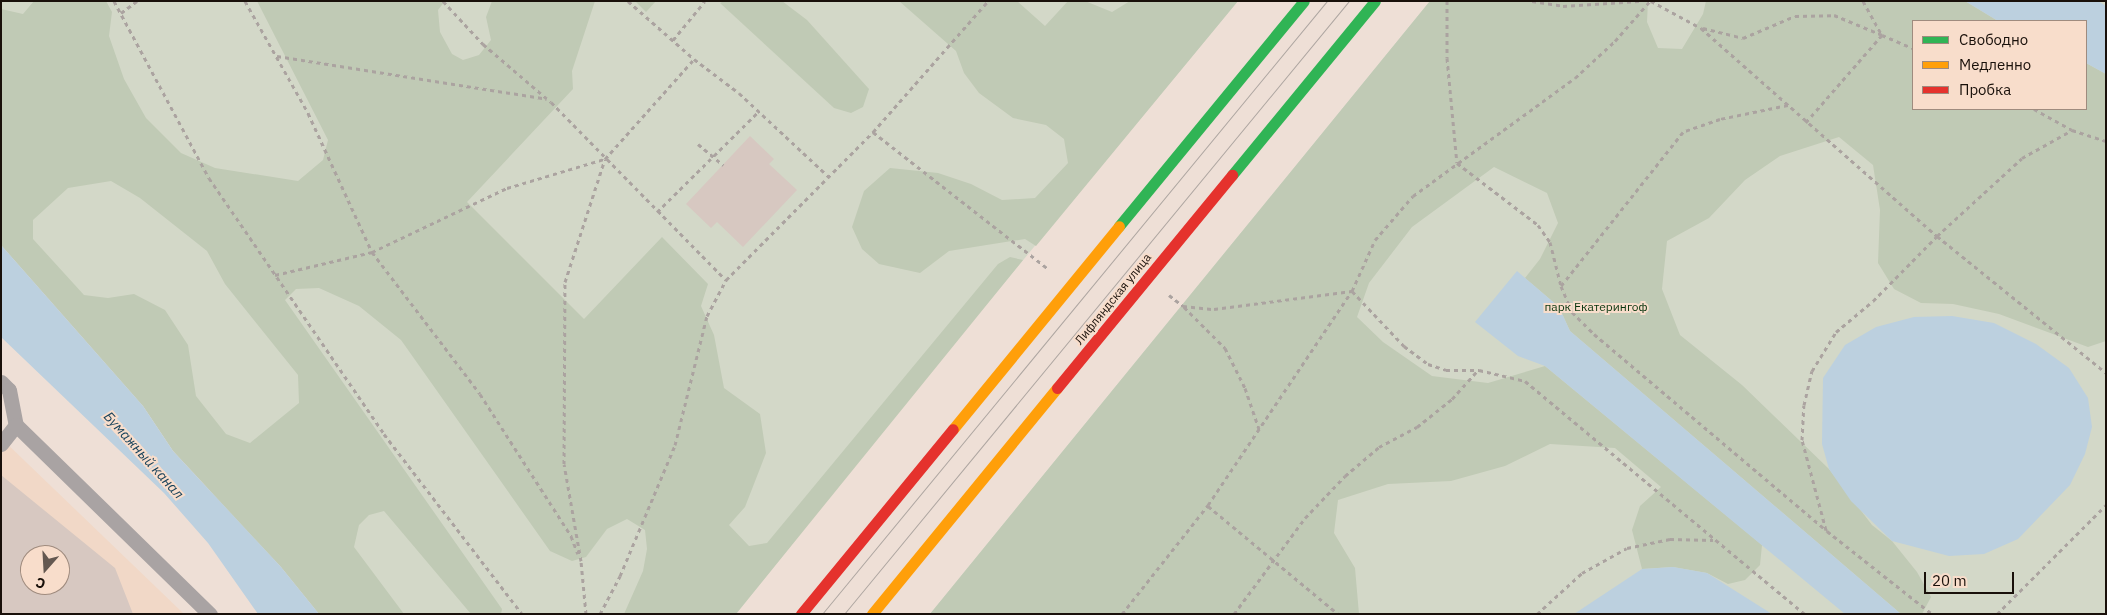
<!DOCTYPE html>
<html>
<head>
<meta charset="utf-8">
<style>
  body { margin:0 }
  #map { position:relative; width:2107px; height:615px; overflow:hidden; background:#eedfd6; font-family:"IBM Plex Sans",sans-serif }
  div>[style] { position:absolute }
  .built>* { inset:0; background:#f1d8c7 }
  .green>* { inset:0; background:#d3d8c8 }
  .forest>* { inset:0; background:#c0cab5 }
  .water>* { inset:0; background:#bcd0df }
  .building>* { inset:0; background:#d7c8c1 }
  .path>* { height:3px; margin-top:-1.5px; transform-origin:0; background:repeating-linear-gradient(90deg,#aba3a0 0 4px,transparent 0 8px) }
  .lane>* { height:15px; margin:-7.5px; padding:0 7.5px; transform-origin:7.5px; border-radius:7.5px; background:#a9a3a3 }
  .fast>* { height:11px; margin:-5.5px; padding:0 5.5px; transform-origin:5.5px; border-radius:5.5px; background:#30b455 }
  .slow>* { height:11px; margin:-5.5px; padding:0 5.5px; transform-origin:5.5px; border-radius:5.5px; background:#ff9f0a }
  .jam>* { height:11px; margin:-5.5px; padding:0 5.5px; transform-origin:5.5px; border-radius:5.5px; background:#e5322d }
  .tram>* { height:1px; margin:-0.5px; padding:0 0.5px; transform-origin:0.5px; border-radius:0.5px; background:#aea6a1 }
  span { translate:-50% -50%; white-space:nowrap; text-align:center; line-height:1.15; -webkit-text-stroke:4px #f8ddcb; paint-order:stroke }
  .street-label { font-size:12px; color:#19100a }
  .park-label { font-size:12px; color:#07340c }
  .water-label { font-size:14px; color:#123e58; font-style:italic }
  .frame { position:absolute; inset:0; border:2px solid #19100a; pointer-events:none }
  .legend { position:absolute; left:1912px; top:20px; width:175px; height:90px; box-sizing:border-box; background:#f8ddcb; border:1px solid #9f8b7e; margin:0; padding:6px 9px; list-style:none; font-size:15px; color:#19100a }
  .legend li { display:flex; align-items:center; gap:10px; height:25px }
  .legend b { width:25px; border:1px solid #9f8b7e }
  .north { position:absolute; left:20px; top:545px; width:50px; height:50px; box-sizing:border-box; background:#f8ddcb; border:1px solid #9f8b7e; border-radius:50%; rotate:199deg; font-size:14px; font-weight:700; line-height:20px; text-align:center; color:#19100a }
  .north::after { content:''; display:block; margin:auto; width:18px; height:22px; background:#645851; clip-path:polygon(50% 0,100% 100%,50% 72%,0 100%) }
  .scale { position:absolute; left:1924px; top:572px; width:90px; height:22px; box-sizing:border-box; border:2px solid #19100a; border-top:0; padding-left:6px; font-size:15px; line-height:18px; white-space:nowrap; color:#19100a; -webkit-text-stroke:4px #f8ddcb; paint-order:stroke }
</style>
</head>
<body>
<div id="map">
  <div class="built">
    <div style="clip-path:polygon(evenodd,1px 438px,184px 614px,1px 614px,1px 438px,30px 555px,60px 555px,60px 585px,30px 585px,30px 555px)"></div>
  </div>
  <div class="green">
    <div style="clip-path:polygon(1px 1px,1238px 1px,917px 388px,736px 614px,319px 614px,281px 567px,222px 506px,143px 406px,1px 245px)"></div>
    <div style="clip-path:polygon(evenodd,1430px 1px,2106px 1px,2106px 614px,930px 614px,1430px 1px,1913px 21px,2086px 21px,2086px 109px,1913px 109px,1913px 21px)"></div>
  </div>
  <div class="forest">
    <div style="clip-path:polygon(evenodd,34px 1px,106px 1px,112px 12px,109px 36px,124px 79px,146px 118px,181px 153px,215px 168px,298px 181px,323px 160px,328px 140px,257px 1px,445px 1px,438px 10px,440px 32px,452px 54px,463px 60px,479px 55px,491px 40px,486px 17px,492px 1px,595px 1px,572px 71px,573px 89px,467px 202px,584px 319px,662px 237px,708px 284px,701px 306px,714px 335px,724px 388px,760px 414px,766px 453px,745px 507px,729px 525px,749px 546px,767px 543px,998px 264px,1010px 257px,1023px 260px,736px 614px,624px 614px,643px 571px,647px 549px,645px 530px,627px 519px,607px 529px,586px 557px,572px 561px,550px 551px,401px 340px,359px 306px,319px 288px,296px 289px,285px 300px,502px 609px,501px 614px,471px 614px,384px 511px,369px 515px,359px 525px,354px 547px,404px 614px,319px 614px,281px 567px,173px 451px,143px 406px,1px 245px,1px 9px,23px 14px,34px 1px,111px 181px,140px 198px,207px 251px,225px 284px,298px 375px,299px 403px,250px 443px,226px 434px,196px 396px,188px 345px,165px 310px,134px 294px,108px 298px,84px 295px,33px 239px,33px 220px,68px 188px,111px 181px)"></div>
    <div style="clip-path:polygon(635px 1px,656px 1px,646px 12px)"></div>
    <div style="clip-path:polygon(724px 1px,782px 1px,807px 20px,869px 89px,863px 107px,851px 113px,834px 108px,720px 3px)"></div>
    <div style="clip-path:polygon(899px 1px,1017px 1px,1045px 26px,1068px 1px,1085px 1px,1112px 12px,1130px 1px,1238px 1px,1036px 246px,1025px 239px,949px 251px,920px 273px,879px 264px,862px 249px,852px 227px,864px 191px,890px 168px,938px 173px,971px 184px,1002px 200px,1035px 198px,1068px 163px,1064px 139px,1046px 125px,1013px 118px,979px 93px,964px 73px,956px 51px)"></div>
    <div style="clip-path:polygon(1430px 1px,1648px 1px,1647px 22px,1658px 48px,1682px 49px,1703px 14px,1706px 1px,1965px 1px,1998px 21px,1913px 21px,1913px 109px,2086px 109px,2086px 63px,2106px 74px,2106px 341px,2088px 347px,1999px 314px,1953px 304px,1921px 303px,1894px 289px,1878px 263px,1880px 210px,1873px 165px,1839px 137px,1780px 156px,1745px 180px,1709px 218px,1667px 241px,1662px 289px,1680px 335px,1742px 385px,1829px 469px,1872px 525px,1892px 541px,1917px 572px,1931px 597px,1922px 614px,1901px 614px,1570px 331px,1559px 307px,1525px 278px,1540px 259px,1558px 223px,1547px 193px,1494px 167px,1412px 227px,1369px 283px,1357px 317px,1383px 342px,1432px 376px,1488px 383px,1545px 366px,1762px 545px,1760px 565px,1745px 580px,1728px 584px,1707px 573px,1673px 567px,1642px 569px,1632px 530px,1640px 506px,1661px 487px,1615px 448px,1550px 444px,1505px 466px,1451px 481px,1388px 484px,1338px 500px,1334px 533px,1355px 568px,1359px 614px,930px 614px)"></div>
  </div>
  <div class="water">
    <div style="clip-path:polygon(1965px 1px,2098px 1px,2106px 6px,2106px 74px,2086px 63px,2086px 21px,1998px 21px)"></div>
    <div style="clip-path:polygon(1px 245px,143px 406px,173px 451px,281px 567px,319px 614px,258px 614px,208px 543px,164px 493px,1px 337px)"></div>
    <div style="clip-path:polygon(1517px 271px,1559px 307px,1570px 331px,1901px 614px,1845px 614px,1545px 366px,1518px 356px,1475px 322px)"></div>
    <div style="clip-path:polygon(1952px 316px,1994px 323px,2036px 344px,2069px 368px,2088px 398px,2092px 427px,2085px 454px,2070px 485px,2018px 539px,1984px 554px,1949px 556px,1892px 541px,1851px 501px,1829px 469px,1822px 444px,1823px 378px,1845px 345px,1876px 327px,1914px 317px)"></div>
    <div style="clip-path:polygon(1673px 567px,1707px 573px,1772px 614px,1574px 614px,1642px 569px)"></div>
  </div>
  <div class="building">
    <div style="clip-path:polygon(750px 136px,774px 159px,769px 164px,797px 190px,743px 247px,717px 222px,711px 228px,686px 204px)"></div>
    <div style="clip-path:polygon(evenodd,1px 475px,115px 568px,133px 614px,1px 614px,1px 475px,30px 555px,60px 555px,60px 585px,30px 585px,30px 555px)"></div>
  </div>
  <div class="path">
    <div style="left:114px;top:1px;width:201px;rotate:61.8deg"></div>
    <div style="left:209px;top:178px;width:310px;rotate:55.6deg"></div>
    <div style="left:384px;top:434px;width:227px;rotate:52.5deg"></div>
    <div style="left:245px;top:1px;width:129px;rotate:60.6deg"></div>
    <div style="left:308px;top:113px;width:153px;rotate:65.3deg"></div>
    <div style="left:372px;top:252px;width:178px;rotate:52.7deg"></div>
    <div style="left:480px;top:394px;width:169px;rotate:57.3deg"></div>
    <div style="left:571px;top:536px;width:19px;rotate:69deg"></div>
    <div style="left:443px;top:1px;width:59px;rotate:47.1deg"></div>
    <div style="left:483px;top:44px;width:89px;rotate:40.5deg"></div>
    <div style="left:551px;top:102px;width:250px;rotate:45.5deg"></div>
    <div style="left:628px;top:1px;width:88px;rotate:41.3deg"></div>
    <div style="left:1447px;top:1px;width:57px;rotate:90deg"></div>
    <div style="left:1447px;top:58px;width:105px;rotate:84.6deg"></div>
    <div style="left:1457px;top:163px;width:102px;rotate:37.4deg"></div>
    <div style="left:1538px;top:225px;width:21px;rotate:55deg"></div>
    <div style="left:1550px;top:242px;width:45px;rotate:76deg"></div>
    <div style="left:1532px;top:1px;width:31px;rotate:9deg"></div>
    <div style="left:1563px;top:6px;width:76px;rotate:-3.8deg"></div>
    <div style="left:1651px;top:1px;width:57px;rotate:28.4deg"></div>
    <div style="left:1701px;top:28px;width:315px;rotate:41.4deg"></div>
    <div style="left:1937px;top:236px;width:218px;rotate:39deg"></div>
    <div style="left:1863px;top:1px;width:39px;rotate:61deg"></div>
    <div style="left:1882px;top:35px;width:34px;rotate:23deg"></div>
    <div style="left:121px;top:13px;width:20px;rotate:-37deg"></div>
    <div style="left:1703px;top:28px;width:41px;rotate:14deg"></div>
    <div style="left:1743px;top:38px;width:56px;rotate:-22.9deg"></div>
    <div style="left:1795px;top:16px;width:39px;rotate:-1deg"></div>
    <div style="left:1834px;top:15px;width:52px;rotate:22.6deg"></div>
    <div style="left:1882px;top:35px;width:116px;rotate:131.1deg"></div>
    <div style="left:673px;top:40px;width:50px;rotate:-50.6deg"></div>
    <div style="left:277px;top:56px;width:273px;rotate:9deg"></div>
    <div style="left:1788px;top:105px;width:69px;rotate:168.4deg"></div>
    <div style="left:1720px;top:119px;width:39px;rotate:161deg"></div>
    <div style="left:1683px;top:132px;width:196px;rotate:128.4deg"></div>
    <div style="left:1561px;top:286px;width:28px;rotate:67deg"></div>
    <div style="left:1572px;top:312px;width:31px;rotate:45deg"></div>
    <div style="left:1594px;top:334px;width:305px;rotate:40.2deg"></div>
    <div style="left:1827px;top:531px;width:134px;rotate:38.3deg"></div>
    <div style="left:2034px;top:109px;width:43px;rotate:28.9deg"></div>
    <div style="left:2072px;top:130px;width:36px;rotate:18deg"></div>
    <div style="left:873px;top:132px;width:221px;rotate:38deg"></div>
    <div style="left:698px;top:144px;width:33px;rotate:40deg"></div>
    <div style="left:657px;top:212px;width:144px;rotate:-44.7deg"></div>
    <div style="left:275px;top:275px;width:100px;rotate:-13.3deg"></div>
    <div style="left:372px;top:252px;width:149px;rotate:-25.4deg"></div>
    <div style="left:507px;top:188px;width:101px;rotate:-16.6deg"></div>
    <div style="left:1169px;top:295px;width:18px;rotate:38deg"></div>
    <div style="left:1183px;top:306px;width:31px;rotate:6deg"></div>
    <div style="left:1214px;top:309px;width:139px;rotate:-7.4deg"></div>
    <div style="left:1352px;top:291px;width:76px;rotate:46.6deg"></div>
    <div style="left:1404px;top:346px;width:30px;rotate:37deg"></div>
    <div style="left:1428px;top:364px;width:19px;rotate:18deg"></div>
    <div style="left:1446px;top:370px;width:33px"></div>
    <div style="left:1479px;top:370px;width:47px;rotate:13.4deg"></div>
    <div style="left:1525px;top:381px;width:364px;rotate:39.8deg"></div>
    <div style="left:1184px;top:307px;width:58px;rotate:45deg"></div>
    <div style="left:1225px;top:348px;width:45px;rotate:63.4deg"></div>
    <div style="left:1245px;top:388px;width:43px;rotate:71.1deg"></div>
    <div style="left:1208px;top:506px;width:169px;rotate:39.7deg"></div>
    <div style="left:1826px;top:530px;width:93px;rotate:-104.9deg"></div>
    <div style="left:1802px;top:440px;width:35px;rotate:-87deg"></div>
    <div style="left:1804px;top:405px;width:35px;rotate:-77deg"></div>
    <div style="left:1812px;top:371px;width:46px;rotate:-58.4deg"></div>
    <div style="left:1836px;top:332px;width:48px;rotate:-40deg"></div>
    <div style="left:1873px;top:301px;width:91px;rotate:-45.4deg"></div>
    <div style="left:1937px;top:236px;width:115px;rotate:-42.5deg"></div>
    <div style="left:2022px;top:158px;width:57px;rotate:-29.2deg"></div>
    <div style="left:586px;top:614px;width:53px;rotate:-95.4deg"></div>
    <div style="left:581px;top:561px;width:98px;rotate:-99.9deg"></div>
    <div style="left:564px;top:464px;width:182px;rotate:-89.7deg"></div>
    <div style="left:565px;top:282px;width:129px;rotate:-72deg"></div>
    <div style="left:605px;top:159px;width:134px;rotate:-48.3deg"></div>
    <div style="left:694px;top:59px;width:56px;rotate:37.1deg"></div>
    <div style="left:739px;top:93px;width:123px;rotate:43deg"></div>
    <div style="left:600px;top:614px;width:43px;rotate:-62.2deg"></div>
    <div style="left:620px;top:576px;width:142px;rotate:-67.2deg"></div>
    <div style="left:675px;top:445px;width:133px;rotate:-76.1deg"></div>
    <div style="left:707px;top:316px;width:41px;rotate:-62.2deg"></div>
    <div style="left:726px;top:280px;width:209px;rotate:-45.2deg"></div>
    <div style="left:873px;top:132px;width:174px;rotate:-48.7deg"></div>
    <div style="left:1122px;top:614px;width:139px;rotate:-51.7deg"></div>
    <div style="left:1208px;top:505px;width:258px;rotate:-56.1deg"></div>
    <div style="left:1352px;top:291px;width:56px;rotate:-65.7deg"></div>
    <div style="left:1375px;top:240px;width:58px;rotate:-49.2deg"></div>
    <div style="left:1413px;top:196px;width:200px;rotate:-36.1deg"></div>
    <div style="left:1575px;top:78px;width:54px;rotate:-42.8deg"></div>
    <div style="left:1615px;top:41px;width:53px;rotate:-48.8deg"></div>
    <div style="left:1234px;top:614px;width:119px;rotate:-53.5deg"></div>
    <div style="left:1305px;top:518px;width:58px;rotate:-46.4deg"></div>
    <div style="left:1345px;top:476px;width:45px;rotate:-40.5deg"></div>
    <div style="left:1379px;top:447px;width:43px;rotate:-27.8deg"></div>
    <div style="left:1417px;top:427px;width:45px;rotate:-38.7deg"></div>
    <div style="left:1452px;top:399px;width:39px;rotate:-48deg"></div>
    <div style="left:1537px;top:614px;width:61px;rotate:-42.3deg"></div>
    <div style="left:1582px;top:573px;width:51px;rotate:-29.1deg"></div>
    <div style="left:1627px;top:548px;width:44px;rotate:-11.8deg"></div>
    <div style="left:1670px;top:539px;width:43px;rotate:1.3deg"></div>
    <div style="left:1997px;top:614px;width:154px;rotate:-45deg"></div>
  </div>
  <div class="lane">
    <div style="left:1px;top:382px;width:11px;rotate:45deg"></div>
    <div style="left:9px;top:390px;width:36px;rotate:79deg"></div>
    <div style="left:1px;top:444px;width:24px;rotate:-52deg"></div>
    <div style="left:16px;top:425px;width:271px;rotate:44.3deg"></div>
  </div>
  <div class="fast">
    <div style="left:1232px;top:175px;width:225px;rotate:-50.6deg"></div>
    <div style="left:1119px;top:226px;width:291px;rotate:-50.6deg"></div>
  </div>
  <div class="slow">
    <div style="left:953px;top:429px;width:262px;rotate:-50.7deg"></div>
    <div style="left:872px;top:614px;width:292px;rotate:-50.7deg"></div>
  </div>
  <div class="jam">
    <div style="left:1057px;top:388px;width:276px;rotate:-50.6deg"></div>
    <div style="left:801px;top:614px;width:239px;rotate:-50.6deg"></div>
  </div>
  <div class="tram">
    <div style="left:822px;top:614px;width:794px;rotate:-50.52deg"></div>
    <div style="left:844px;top:614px;width:794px;rotate:-50.52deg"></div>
  </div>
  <div class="street-label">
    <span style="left:1113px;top:299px;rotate:-51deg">Лифляндская улица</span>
  </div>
  <div class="park-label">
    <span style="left:1596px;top:307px">парк Екатерингоф</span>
  </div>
  <div class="water-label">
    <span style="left:144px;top:455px;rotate:48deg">Бумажный канал</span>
  </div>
  <div class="frame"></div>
  <ul class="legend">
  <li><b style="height:6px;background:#30b455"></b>Свободно</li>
  <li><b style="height:6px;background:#ff9f0a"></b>Медленно</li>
  <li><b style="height:6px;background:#e5322d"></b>Пробка</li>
  </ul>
  <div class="north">С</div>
  <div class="scale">20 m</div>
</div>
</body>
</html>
